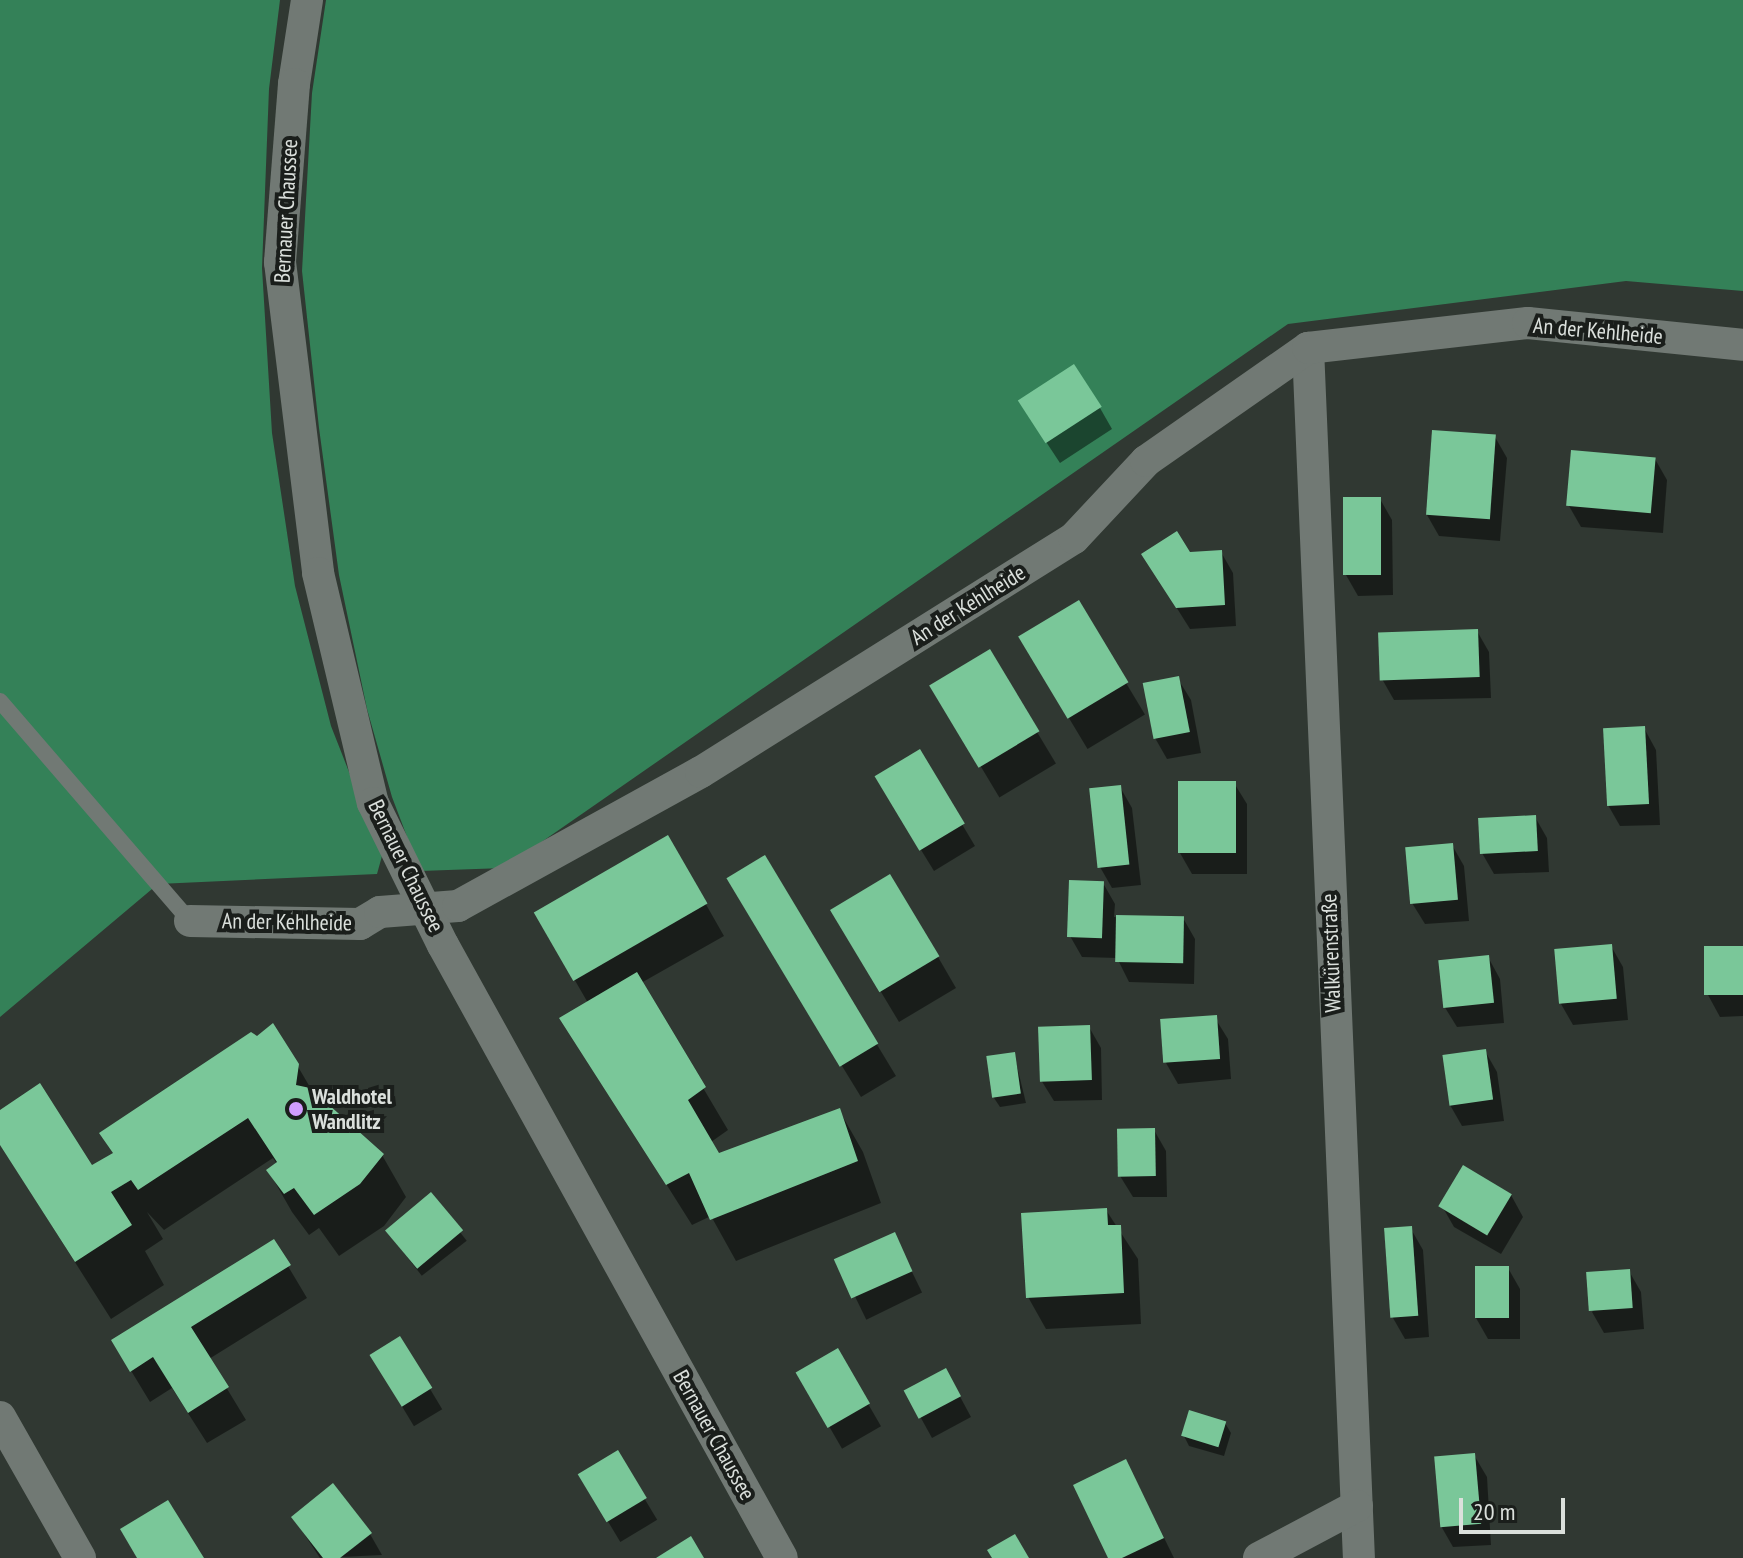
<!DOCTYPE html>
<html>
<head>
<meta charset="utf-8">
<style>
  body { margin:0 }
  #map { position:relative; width:1743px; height:1558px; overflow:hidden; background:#303832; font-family:"PT Sans Narrow",sans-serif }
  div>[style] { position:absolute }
  .forest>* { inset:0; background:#348158 }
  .shadow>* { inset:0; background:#0007; transform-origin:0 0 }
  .building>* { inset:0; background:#7ac799; transform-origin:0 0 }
  .lane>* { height:16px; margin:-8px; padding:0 8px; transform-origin:8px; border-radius:8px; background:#717974 }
  .street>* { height:32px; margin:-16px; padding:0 16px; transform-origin:16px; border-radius:16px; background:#717974 }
  .dots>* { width:22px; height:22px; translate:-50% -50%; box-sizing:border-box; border:4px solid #1a1e1b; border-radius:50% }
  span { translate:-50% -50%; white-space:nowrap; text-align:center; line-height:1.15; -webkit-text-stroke:8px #1a1e1b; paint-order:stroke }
  .street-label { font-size:22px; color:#dbe0dc }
  .poi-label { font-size:22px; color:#dbe0dc; font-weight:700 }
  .left { translate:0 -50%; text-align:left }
  .scale { position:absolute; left:1459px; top:1498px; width:106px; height:36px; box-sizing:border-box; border:4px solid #dbe0dc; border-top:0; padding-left:10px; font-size:24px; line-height:28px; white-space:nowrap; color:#dbe0dc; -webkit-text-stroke:6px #1a1e1b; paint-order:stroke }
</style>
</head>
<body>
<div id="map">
  <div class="forest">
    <div style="clip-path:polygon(0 0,280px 0,269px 89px,262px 268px,272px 433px,295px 586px,331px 726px,382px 856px,377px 874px,158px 884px,0 1017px)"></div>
    <div style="clip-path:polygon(326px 0,1743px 0,1743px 291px,1626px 281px,1288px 324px,504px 868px,420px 871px,392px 797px,367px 709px,339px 575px,319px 428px,302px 271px,312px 93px)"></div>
  </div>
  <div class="shadow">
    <div style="clip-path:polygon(1100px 408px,1112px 429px,1060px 463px,1033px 422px)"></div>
    <div style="clip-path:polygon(1495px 437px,1507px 458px,1500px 541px,1439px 536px,1427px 515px)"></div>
    <div style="clip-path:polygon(1655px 459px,1667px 480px,1663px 533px,1581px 527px,1569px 506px)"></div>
    <div style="clip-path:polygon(1380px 499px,1392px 520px,1393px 595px,1358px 596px,1346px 575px)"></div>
    <div style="clip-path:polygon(1221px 552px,1233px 573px,1236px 626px,1190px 629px,1156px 575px)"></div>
    <div style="left:1078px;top:603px;width:130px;height:67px;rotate:59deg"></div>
    <div style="clip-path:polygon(1477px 631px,1489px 652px,1491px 698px,1394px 700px,1382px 679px)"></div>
    <div style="left:989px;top:652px;width:130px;height:66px;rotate:59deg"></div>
    <div style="clip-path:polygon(1178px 679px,1191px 700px,1201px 753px,1167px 759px,1155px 738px)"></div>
    <div style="clip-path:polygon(1644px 728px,1656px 750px,1660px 825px,1620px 826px,1608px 805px)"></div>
    <div style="clip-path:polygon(919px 752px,975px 846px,934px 871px,889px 798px)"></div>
    <div style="clip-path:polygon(1234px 783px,1247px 804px,1247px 874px,1192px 874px,1180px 853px)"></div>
    <div style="clip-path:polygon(1120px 787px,1132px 808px,1141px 885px,1112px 888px,1100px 867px)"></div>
    <div style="clip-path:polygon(1535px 817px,1547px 838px,1549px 872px,1494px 874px,1482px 853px)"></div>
    <div style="clip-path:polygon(668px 838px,724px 936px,641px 983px,728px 1130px,711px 1142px,718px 1155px,839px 1110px,863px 1152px,881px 1203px,736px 1261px,711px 1216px,692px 1225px,562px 1019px,588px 1003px,536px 913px)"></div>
    <div style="clip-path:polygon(1452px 845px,1464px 866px,1469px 921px,1425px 924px,1412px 903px)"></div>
    <div style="clip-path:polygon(764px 858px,896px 1076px,861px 1097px,747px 911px)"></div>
    <div style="clip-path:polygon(1103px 883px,1115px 904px,1114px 917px,1183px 918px,1195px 939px,1194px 984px,1129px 982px,1117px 958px,1082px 957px,1070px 936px)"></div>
    <div style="clip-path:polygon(851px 942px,938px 957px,956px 988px,899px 1022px)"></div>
    <div style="clip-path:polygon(1611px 946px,1623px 967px,1628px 1020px,1573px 1025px,1561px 1004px)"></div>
    <div style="clip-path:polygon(1743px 948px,1743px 1016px,1720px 1017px,1708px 995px)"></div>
    <div style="clip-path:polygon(1488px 957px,1500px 979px,1504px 1023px,1457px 1027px,1444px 1006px)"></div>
    <div style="clip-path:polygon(1215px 1018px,1228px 1039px,1231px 1079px,1178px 1084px,1166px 1063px)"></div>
    <div style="clip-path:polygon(1089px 1027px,1101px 1048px,1102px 1100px,1054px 1101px,1041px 1080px)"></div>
    <div style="clip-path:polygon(1485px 1051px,1497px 1072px,1504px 1121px,1462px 1126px,1450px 1105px)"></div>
    <div style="clip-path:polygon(1014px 1054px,1026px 1103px,1000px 1107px,994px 1098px)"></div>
    <div style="clip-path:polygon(297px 1065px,314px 1094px,382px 1155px,406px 1197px,384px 1226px,339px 1256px,319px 1228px,309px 1235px,292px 1212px,268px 1170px,277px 1164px,273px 1158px,164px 1230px,147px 1212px,163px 1239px,145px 1251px,164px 1285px,111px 1319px,0 1144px,0 1112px,92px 1168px)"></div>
    <div style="clip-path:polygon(1154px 1130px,1166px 1151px,1167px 1197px,1133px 1197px,1120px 1176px)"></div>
    <div style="left:431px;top:1195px;width:58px;height:57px;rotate:52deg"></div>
    <div style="clip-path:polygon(1511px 1195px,1523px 1217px,1501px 1254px,1454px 1227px,1442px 1206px)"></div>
    <div style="clip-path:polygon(1106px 1210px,1138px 1259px,1141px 1324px,1046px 1329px,1028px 1297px)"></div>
    <div style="clip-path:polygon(1411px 1229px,1423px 1250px,1429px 1337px,1405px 1339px,1393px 1318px)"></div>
    <div style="left:894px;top:1235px;width:64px;height:62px;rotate:64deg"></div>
    <div style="clip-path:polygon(273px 1241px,307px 1298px,209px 1359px,246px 1420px,207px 1443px,172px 1388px,150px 1402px,113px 1341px)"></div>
    <div style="clip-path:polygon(1508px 1268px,1520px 1289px,1520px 1339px,1488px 1339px,1476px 1318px)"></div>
    <div style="clip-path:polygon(1629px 1271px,1641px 1292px,1644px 1329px,1604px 1333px,1592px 1312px)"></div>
    <div style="left:400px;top:1339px;width:82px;height:33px;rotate:59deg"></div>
    <div style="left:837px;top:1350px;width:88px;height:45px;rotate:60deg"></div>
    <div style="clip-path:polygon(906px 1391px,957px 1391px,971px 1417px,932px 1438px)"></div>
    <div style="clip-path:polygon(1225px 1423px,1231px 1433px,1224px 1456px,1189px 1446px,1184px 1436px)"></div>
    <div style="left:617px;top:1453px;width:78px;height:43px;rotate:59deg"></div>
    <div style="clip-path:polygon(1474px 1455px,1487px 1477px,1491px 1545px,1453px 1547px,1441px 1526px)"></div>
    <div style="clip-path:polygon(1137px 1483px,1174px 1558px,1110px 1558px)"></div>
    <div style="clip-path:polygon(293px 1517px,370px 1534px,382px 1555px,320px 1558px)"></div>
  </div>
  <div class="building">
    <div style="left:1074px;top:364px;width:51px;height:67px;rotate:57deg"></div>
    <div style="left:1432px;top:430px;width:64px;height:85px;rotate:4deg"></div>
    <div style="left:1571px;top:450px;width:85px;height:56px;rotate:5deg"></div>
    <div style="left:1343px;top:497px;width:38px;height:78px"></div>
    <div style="clip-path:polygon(1177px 531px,1190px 552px,1222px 550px,1225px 605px,1176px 608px,1141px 554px)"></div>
    <div style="left:1079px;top:600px;width:96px;height:71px;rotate:59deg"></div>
    <div style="left:1478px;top:629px;width:48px;height:100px;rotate:88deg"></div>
    <div style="left:990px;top:649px;width:96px;height:71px;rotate:59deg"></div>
    <div style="left:1179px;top:676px;width:57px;height:37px;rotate:79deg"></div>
    <div style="left:1645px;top:726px;width:78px;height:42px;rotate:87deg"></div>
    <div style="left:920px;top:749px;width:87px;height:53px;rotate:59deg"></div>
    <div style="left:1178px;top:781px;width:58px;height:72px"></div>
    <div style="left:1121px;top:785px;width:80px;height:32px;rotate:84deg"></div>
    <div style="left:1536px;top:815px;width:36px;height:58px;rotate:87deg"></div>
    <div style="left:668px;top:835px;width:79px;height:155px;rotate:60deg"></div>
    <div style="left:1453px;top:843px;width:57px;height:48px;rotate:85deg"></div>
    <div style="left:765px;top:855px;width:220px;height:45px;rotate:59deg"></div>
    <div style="left:890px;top:874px;width:96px;height:70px;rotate:59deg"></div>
    <div style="left:1069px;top:880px;width:35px;height:57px;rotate:2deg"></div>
    <div style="left:1116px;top:915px;width:68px;height:47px;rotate:1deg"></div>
    <div style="left:1612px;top:944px;width:55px;height:58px;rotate:85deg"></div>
    <div style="left:1743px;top:946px;width:49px;height:39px;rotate:90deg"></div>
    <div style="left:1489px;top:955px;width:48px;height:51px;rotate:84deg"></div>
    <div style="clip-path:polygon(637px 972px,706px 1087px,688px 1100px,719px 1153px,840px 1108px,858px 1161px,710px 1220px,689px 1173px,666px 1185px,559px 1018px)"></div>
    <div style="left:1217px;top:1015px;width:44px;height:57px;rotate:86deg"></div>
    <div style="clip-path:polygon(273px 1023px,299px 1064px,296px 1085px,310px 1088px,384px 1154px,360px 1184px,314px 1215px,294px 1188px,284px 1194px,266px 1170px,277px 1162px,248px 1118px,138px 1190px,131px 1180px,111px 1192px,132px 1225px,75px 1262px,0 1145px,0 1110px,40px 1083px,92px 1165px,113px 1153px,99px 1133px,251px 1032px,257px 1036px)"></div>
    <div style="left:1090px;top:1025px;width:55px;height:52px;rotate:88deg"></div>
    <div style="left:1486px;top:1049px;width:51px;height:44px;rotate:82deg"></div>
    <div style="left:1015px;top:1052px;width:42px;height:29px;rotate:82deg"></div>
    <div style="left:1155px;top:1128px;width:48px;height:38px;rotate:89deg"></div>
    <div style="left:1463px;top:1165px;width:57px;height:48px;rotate:31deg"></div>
    <div style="left:431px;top:1192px;width:50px;height:60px;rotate:50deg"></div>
    <div style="clip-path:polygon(1107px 1208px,1108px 1225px,1121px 1225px,1124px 1293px,1026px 1298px,1021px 1213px)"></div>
    <div style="left:1412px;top:1226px;width:90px;height:28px;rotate:86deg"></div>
    <div style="left:895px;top:1232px;width:43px;height:67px;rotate:66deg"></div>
    <div style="clip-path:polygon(274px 1239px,291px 1265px,191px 1327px,229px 1387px,188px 1413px,153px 1357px,130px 1372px,111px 1340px)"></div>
    <div style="left:1475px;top:1266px;width:34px;height:52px"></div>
    <div style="left:1630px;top:1269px;width:39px;height:44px;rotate:86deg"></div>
    <div style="left:400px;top:1336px;width:61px;height:36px;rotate:58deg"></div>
    <div style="left:838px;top:1348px;width:64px;height:49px;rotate:60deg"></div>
    <div style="left:946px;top:1368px;width:32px;height:48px;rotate:62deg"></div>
    <div style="left:1189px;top:1410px;width:39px;height:27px;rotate:17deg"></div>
    <div style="left:618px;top:1450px;width:56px;height:47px;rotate:59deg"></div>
    <div style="left:1475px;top:1453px;width:71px;height:41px;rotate:85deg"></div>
    <div style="clip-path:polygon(1126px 1459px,1164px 1538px,1122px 1558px,1108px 1558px,1073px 1485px)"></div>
    <div style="clip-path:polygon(333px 1483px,372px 1533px,340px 1558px,323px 1558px,291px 1517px)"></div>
    <div style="clip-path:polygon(168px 1500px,204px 1558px,137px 1558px,120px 1529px)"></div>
    <div style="clip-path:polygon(1015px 1534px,1029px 1558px,992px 1558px,987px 1550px)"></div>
    <div style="clip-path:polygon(691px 1536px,704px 1558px,656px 1558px)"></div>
  </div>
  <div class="lane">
    <div style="left:0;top:701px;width:291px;rotate:49.2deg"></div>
  </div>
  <div class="street">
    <div style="left:307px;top:0;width:85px;rotate:98.8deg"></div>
    <div style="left:294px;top:84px;width:179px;rotate:94.5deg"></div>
    <div style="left:280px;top:262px;width:313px;rotate:83deg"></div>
    <div style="left:318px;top:573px;width:236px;rotate:76.6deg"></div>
    <div style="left:373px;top:803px;width:158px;rotate:63.8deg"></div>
    <div style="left:443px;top:945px;width:700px;rotate:61.06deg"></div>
    <div style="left:1308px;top:348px;width:1211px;rotate:87.59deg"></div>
    <div style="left:190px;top:921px;width:170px;rotate:1deg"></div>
    <div style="left:360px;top:924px;width:23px;rotate:-31deg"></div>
    <div style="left:380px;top:912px;width:78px;rotate:-4.4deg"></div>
    <div style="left:458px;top:906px;width:277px;rotate:-28.9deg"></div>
    <div style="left:701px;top:772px;width:440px;rotate:-32.1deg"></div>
    <div style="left:1074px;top:538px;width:105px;rotate:-46.9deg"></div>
    <div style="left:1146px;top:461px;width:198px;rotate:-34.9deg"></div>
    <div style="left:1308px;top:348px;width:221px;rotate:-6.5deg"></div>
    <div style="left:1528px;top:323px;width:216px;rotate:5.8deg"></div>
    <div style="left:0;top:1417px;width:162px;rotate:60.4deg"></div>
    <div style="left:1259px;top:1558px;width:111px;rotate:-28deg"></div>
  </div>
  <div class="dots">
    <div style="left:296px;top:1109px;background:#d19dfe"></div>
  </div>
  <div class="street-label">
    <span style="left:286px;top:211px;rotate:-87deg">Bernauer Chaussee</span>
    <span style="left:1598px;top:331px;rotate:5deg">An der Kehlheide</span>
    <span style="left:968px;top:605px;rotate:-32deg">An der Kehlheide</span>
    <span style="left:406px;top:866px;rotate:64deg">Bernauer Chaussee</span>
    <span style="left:287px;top:922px;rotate:1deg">An der Kehlheide</span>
    <span style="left:1331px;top:953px;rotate:-92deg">Walkürenstraße</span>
    <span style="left:714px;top:1435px;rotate:61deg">Bernauer Chaussee</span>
  </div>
  <div class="poi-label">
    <span class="left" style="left:312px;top:1109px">Waldhotel<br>Wandlitz</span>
  </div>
  <div class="scale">20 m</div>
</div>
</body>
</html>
